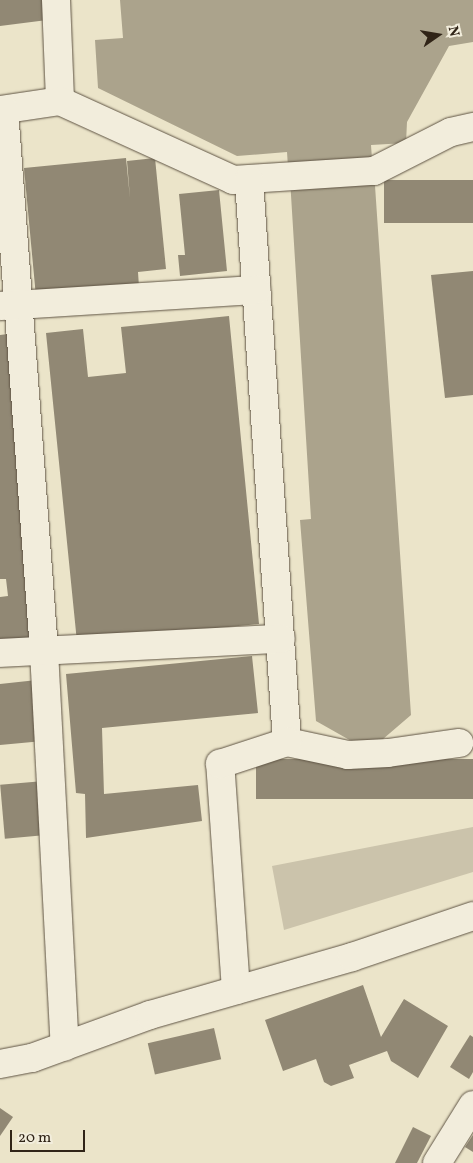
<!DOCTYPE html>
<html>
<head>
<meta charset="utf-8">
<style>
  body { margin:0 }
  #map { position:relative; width:473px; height:1163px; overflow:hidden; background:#ebe4c9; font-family:Vollkorn,serif }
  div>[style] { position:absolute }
  .green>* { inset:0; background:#cbc3ab }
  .water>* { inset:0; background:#aba38c }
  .building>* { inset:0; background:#918874; transform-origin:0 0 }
  .roads { filter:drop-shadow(0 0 1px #5f5444) drop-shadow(0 0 1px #5f5444) }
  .minor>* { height:28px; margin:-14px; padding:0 14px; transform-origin:14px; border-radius:14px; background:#f2eddc }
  span { translate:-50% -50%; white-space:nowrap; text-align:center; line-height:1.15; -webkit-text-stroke:4px #f2eddc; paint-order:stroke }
  .north { position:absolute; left:413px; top:10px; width:50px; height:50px; -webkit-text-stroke:4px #f2eddc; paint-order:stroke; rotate:77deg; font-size:14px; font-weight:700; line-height:20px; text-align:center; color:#302417 }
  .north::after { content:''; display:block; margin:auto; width:18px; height:22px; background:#302417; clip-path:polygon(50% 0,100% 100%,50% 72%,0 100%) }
  .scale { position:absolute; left:10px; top:1130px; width:75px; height:22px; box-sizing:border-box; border:2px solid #302417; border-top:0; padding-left:6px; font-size:15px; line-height:18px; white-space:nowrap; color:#302417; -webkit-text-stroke:4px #f2eddc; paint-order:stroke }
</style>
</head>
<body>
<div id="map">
  <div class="green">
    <div style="clip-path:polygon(473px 827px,473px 872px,284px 930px,272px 866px)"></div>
  </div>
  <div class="water">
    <div style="clip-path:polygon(120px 0,473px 0,473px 42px,449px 46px,407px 122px,406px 143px,371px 145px,372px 159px,288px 167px,287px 152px,237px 156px,98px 88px,95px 40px,123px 38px)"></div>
    <div style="clip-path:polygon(374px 171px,411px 715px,369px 751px,316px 721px,300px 520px,311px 519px,290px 179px)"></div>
  </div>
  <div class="building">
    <div style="clip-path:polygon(0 0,53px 0,55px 19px,0 26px)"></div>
    <div style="clip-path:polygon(126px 158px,130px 198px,127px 161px,155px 158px,166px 269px,138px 272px,139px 287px,36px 297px,24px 168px)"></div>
    <div style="left:473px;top:180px;width:43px;height:89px;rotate:90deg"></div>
    <div style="clip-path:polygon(219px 190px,227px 271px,180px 276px,178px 255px,185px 255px,179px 194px)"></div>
    <div style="clip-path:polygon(473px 271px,473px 395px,445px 398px,431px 275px)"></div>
    <div style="clip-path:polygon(229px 316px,259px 624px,77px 642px,46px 333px,83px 329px,88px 377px,126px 373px,121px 327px)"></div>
    <div style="clip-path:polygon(8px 334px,39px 642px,0 645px,0 597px,8px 596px,6px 579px,0 579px,0 335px)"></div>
    <div style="clip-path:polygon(252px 656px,258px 713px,102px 728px,104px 794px,198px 785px,202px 821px,86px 838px,85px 794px,76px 793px,66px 674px)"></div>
    <div style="clip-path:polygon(37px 680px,43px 741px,0 745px,0 684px)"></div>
    <div style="left:473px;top:759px;width:40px;height:217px;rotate:90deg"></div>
    <div style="left:44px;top:781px;width:54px;height:44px;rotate:85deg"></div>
    <div style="clip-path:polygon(363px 985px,381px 1037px,404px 999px,448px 1026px,418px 1078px,391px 1061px,387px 1051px,349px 1065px,354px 1078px,331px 1086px,324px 1082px,316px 1059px,283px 1071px,265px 1020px)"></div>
    <div style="left:214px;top:1028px;width:32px;height:68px;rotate:77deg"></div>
    <div style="clip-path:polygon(470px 1035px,473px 1037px,473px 1072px,469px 1079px,450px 1067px)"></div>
    <div style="clip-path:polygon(0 1108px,13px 1117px,0 1136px)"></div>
    <div style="clip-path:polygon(413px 1127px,431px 1136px,417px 1163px,395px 1163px)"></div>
    <div style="clip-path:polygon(473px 1135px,473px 1152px,465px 1147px)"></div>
  </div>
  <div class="roads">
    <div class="minor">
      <div style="left:56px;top:0;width:101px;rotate:87.7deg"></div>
      <div style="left:0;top:110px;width:61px;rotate:-8.5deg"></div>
      <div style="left:60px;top:101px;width:190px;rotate:24.5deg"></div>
      <div style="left:233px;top:180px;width:141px;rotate:-3.7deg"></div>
      <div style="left:374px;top:171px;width:86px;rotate:-26.9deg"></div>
      <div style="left:451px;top:132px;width:23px;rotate:-13deg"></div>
      <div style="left:4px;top:110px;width:542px;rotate:85.77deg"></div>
      <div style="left:44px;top:651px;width:396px;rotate:87deg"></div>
      <div style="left:249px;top:180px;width:563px;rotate:86.13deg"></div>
      <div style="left:287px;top:742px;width:62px;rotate:12deg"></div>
      <div style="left:348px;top:755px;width:40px;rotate:-2.9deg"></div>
      <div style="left:388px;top:753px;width:72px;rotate:-8deg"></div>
      <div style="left:0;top:306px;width:257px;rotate:-3.6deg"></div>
      <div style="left:0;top:653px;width:281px;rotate:-2.9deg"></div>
      <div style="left:236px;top:990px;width:227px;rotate:-94deg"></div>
      <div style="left:220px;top:764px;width:71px;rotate:-18.2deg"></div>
      <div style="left:0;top:1064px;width:33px;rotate:-11deg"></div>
      <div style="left:32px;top:1058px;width:126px;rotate:-20deg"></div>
      <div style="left:150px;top:1015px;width:210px;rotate:-16deg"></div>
      <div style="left:352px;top:957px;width:128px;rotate:-18.7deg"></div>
      <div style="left:437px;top:1163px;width:68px;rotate:-58.2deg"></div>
    </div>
  </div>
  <div class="north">N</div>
  <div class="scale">20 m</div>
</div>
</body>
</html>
